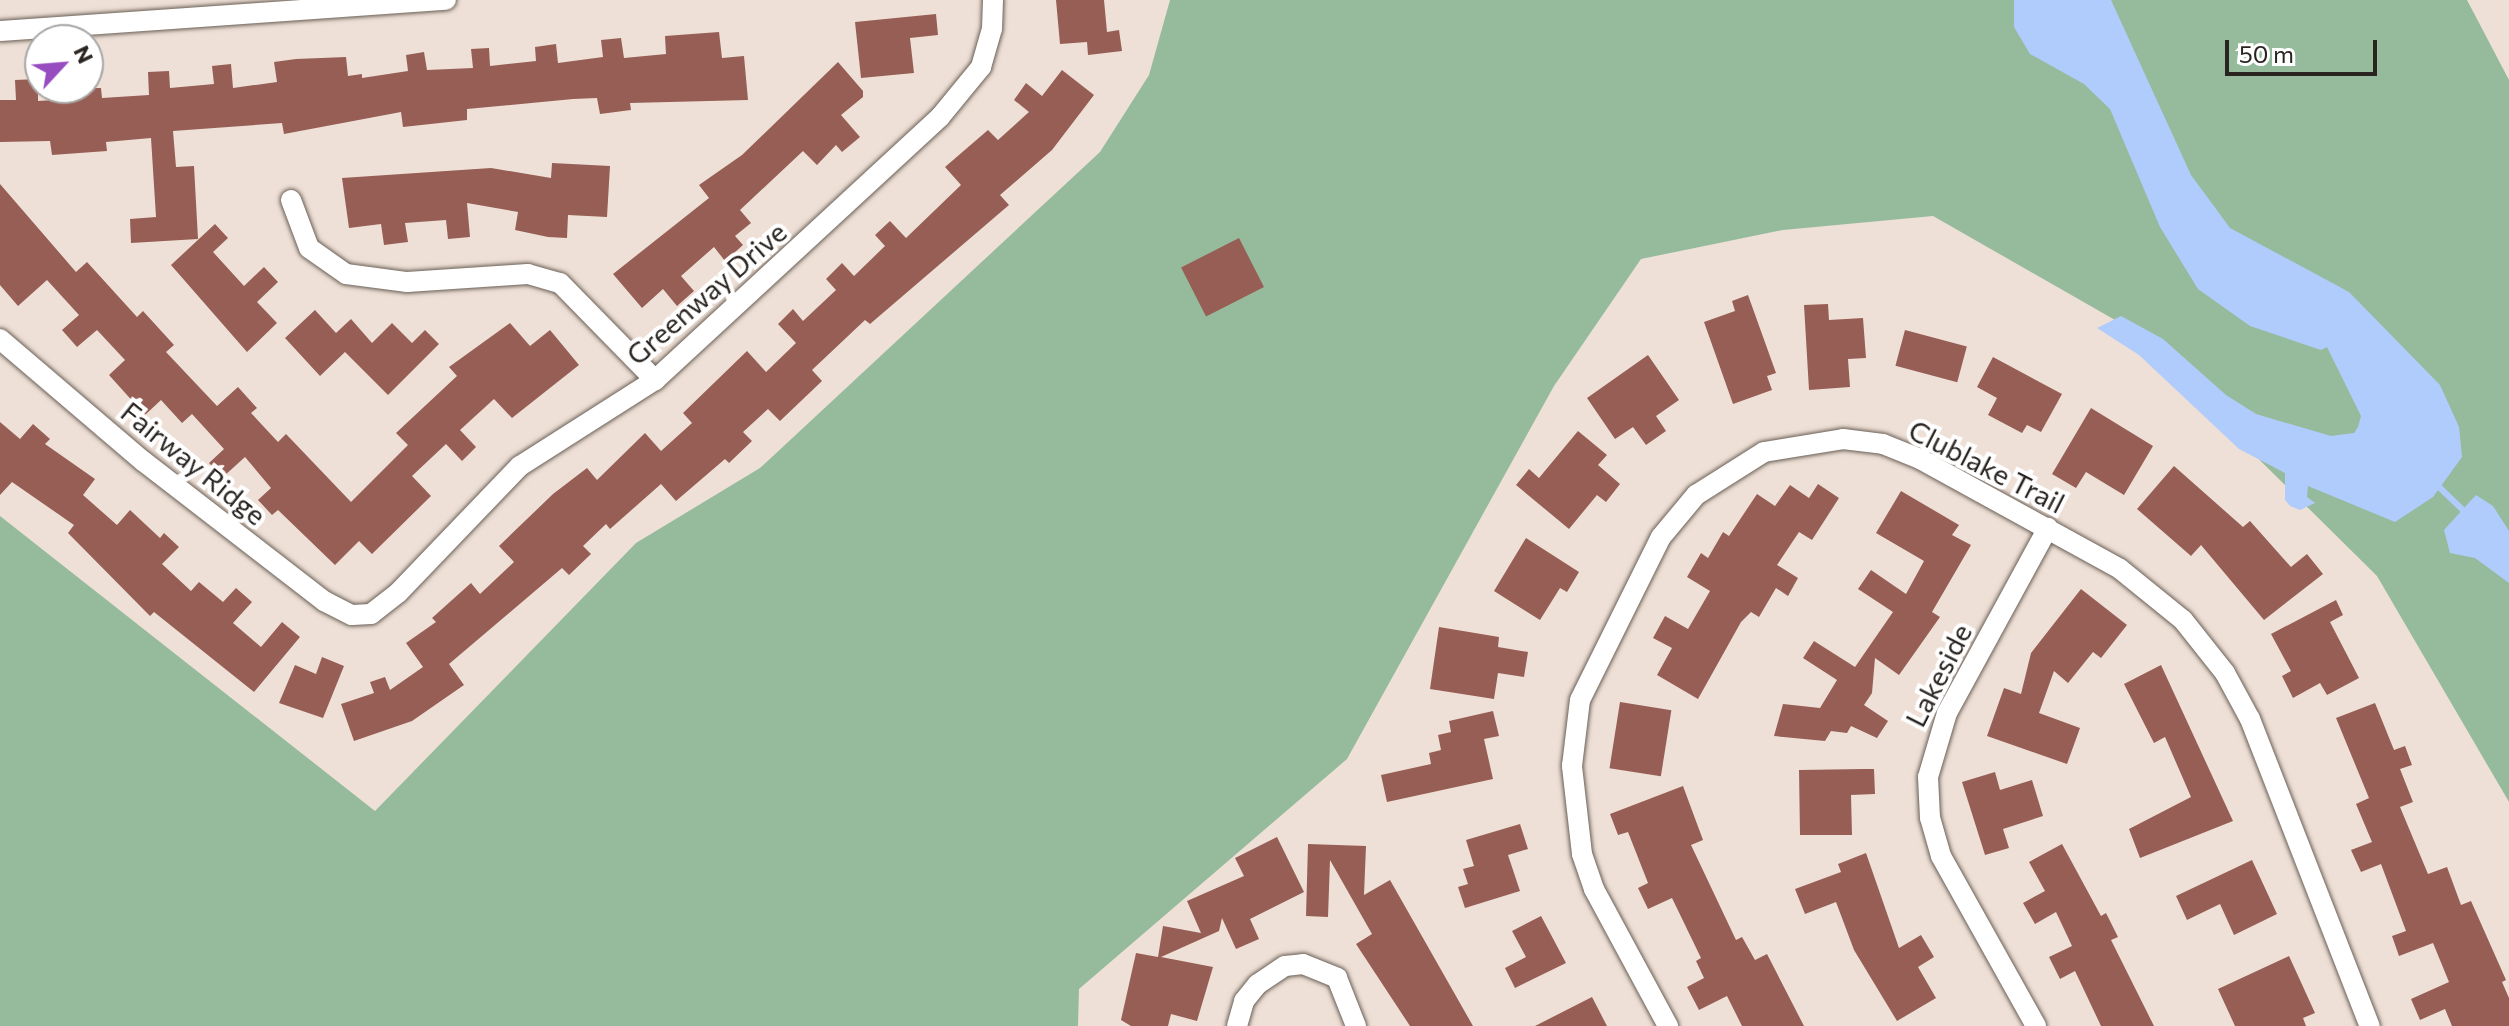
<!DOCTYPE html>
<html>
<head>
<meta charset="utf-8">
<style>
  body { margin:0 }
  #map { position:relative; width:2509px; height:1026px; overflow:hidden; background:#eee0d6; font-family:Commissioner,sans-serif }
  div>[style] { position:absolute }
  .green>* { inset:0; background:#96bb9c }
  .water>* { inset:0; background:#b0ccfd }
  .stream>* { height:6px; margin:-3px; padding:0 3px; transform-origin:3px; border-radius:3px; background:#b0ccfd }
  .building>* { inset:0; background:#965e54; transform-origin:0 0 }
  .roads { filter:drop-shadow(0 0 2px #6a5f56) drop-shadow(0 0 2px #6a5f56) }
  .street>* { height:20px; margin:-10px; padding:0 10px; transform-origin:10px; border-radius:10px; background:#fff }
  span { translate:-50% -50%; white-space:nowrap; text-align:center; line-height:1.15; -webkit-text-stroke:8px #fff; paint-order:stroke }
  .street-label { font-size:28px; color:#292420 }
  .north { position:absolute; left:24px; top:24px; width:80px; height:80px; box-sizing:border-box; background:#fff; border:2px solid #a9a7a6; border-radius:50%; rotate:64deg; font-size:22px; font-weight:700; line-height:32px; text-align:center; color:#292420 }
  .north::after { content:''; display:block; margin:auto; width:28px; height:36px; background:#974dc0; clip-path:polygon(50% 0,100% 100%,50% 72%,0 100%) }
  .scale { position:absolute; left:2225px; top:40px; width:152px; height:36px; box-sizing:border-box; border:4px solid #292420; border-top:0; padding-left:10px; font-size:24px; line-height:28px; white-space:nowrap; color:#292420; -webkit-text-stroke:6px #fff; paint-order:stroke }
</style>
</head>
<body>
<div id="map">
  <div class="green">
    <div style="clip-path:polygon(1170px 0,2467px 0,2509px 80px,2509px 802px,2377px 576px,2122px 324px,1933px 216px,1783px 230px,1641px 259px,1554px 386px,1347px 759px,1079px 989px,1078px 1026px,0 1026px,0 516px,375px 811px,636px 543px,760px 468px,1100px 152px,1149px 75px)"></div>
  </div>
  <div class="water">
    <div style="clip-path:polygon(2014px 0,2111px 0,2191px 175px,2230px 228px,2349px 292px,2440px 385px,2459px 427px,2462px 457px,2433px 497px,2395px 522px,2308px 486px,2307px 497px,2315px 503px,2300px 510px,2290px 506px,2285px 500px,2285px 473px,2239px 449px,2139px 355px,2097px 328px,2121px 316px,2163px 339px,2226px 395px,2256px 414px,2331px 436px,2354px 433px,2358px 427px,2361px 416px,2327px 347px,2321px 350px,2250px 326px,2198px 289px,2160px 227px,2110px 109px,2084px 84px,2030px 54px,2014px 27px)"></div>
    <div style="clip-path:polygon(2476px 495px,2493px 506px,2509px 531px,2509px 583px,2475px 558px,2450px 553px,2444px 530px)"></div>
  </div>
  <div class="stream">
    <div style="left:2437px;top:485px;width:40px;rotate:44deg"></div>
  </div>
  <div class="building">
    <div style="clip-path:polygon(1056px 0,1104px 0,1107px 32px,1119px 30px,1122px 51px,1088px 55px,1087px 42px,1060px 44px)"></div>
    <div style="clip-path:polygon(936px 14px,938px 35px,910px 38px,914px 73px,861px 78px,855px 22px)"></div>
    <div style="clip-path:polygon(719px 32px,722px 58px,744px 56px,748px 100px,630px 103px,631px 110px,600px 114px,597px 98px,573px 99px,467px 109px,467px 120px,403px 127px,401px 112px,284px 134px,282px 123px,173px 131px,176px 167px,194px 166px,198px 239px,131px 243px,130px 219px,156px 217px,151px 138px,106px 142px,107px 151px,52px 155px,50px 141px,0 142px,0 100px,16px 100px,15px 80px,38px 79px,38px 101px,84px 98px,83px 88px,101px 88px,102px 98px,149px 95px,148px 72px,169px 71px,170px 88px,214px 84px,212px 66px,231px 64px,233px 88px,277px 82px,274px 62px,296px 59px,346px 57px,348px 76px,362px 74px,362px 78px,408px 71px,406px 55px,424px 52px,427px 70px,473px 68px,471px 49px,489px 48px,490px 66px,536px 61px,535px 47px,556px 44px,558px 63px,603px 57px,601px 40px,621px 38px,624px 58px,666px 54px,665px 36px)"></div>
    <div style="clip-path:polygon(838px 62px,863px 91px,863px 97px,841px 115px,860px 137px,842px 152px,836px 145px,817px 165px,803px 151px,740px 210px,751px 223px,735px 236px,743px 245px,725px 261px,714px 247px,681px 276px,694px 291px,677px 306px,663px 289px,642px 308px,613px 274px,709px 198px,699px 185px,742px 155px)"></div>
    <div style="clip-path:polygon(1062px 70px,1094px 95px,1052px 150px,1000px 195px,1009px 205px,870px 324px,865px 320px,812px 370px,822px 381px,780px 421px,768px 409px,743px 432px,752px 441px,729px 463px,725px 459px,676px 501px,661px 484px,610px 529px,606px 524px,583px 546px,591px 554px,569px 575px,562px 568px,449px 664px,464px 685px,412px 721px,354px 741px,341px 704px,374px 693px,370px 682px,385px 677px,390px 690px,423px 667px,406px 643px,436px 622px,432px 618px,471px 583px,480px 594px,514px 562px,499px 546px,553px 494px,587px 468px,597px 480px,645px 433px,661px 451px,692px 423px,683px 413px,747px 351px,766px 372px,796px 343px,778px 324px,793px 309px,803px 321px,836px 290px,826px 279px,842px 263px,854px 276px,885px 246px,875px 235px,890px 221px,906px 238px,961px 185px,945px 167px,988px 130px,998px 140px,1029px 112px,1014px 100px,1026px 83px,1042px 96px)"></div>
    <div style="clip-path:polygon(552px 163px,610px 166px,607px 217px,568px 215px,567px 238px,548px 237px,515px 230px,518px 212px,467px 203px,470px 237px,448px 239px,446px 220px,405px 223px,408px 242px,384px 245px,381px 224px,349px 228px,342px 178px,491px 168px,551px 178px)"></div>
    <div style="clip-path:polygon(0 184px,76px 272px,87px 262px,137px 317px,143px 311px,174px 345px,166px 352px,217px 406px,238px 387px,257px 408px,251px 413px,278px 442px,286px 434px,351px 502px,408px 445px,396px 433px,457px 376px,449px 367px,510px 323px,530px 346px,550px 330px,579px 365px,512px 418px,494px 399px,460px 430px,476px 447px,462px 461px,446px 444px,412px 476px,431px 496px,372px 554px,359px 541px,335px 565px,278px 510px,272px 515px,258px 500px,271px 488px,245px 457px,223px 477px,209px 463px,224px 449px,192px 414px,182px 423px,161px 400px,145px 415px,109px 375px,125px 360px,97px 330px,77px 347px,62px 330px,79px 315px,47px 280px,18px 306px,0 285px)"></div>
    <div style="clip-path:polygon(215px 224px,228px 238px,213px 252px,244px 286px,264px 267px,278px 282px,257px 302px,277px 323px,247px 352px,171px 265px)"></div>
    <div style="left:1239px;top:238px;width:55px;height:65px;rotate:63deg"></div>
    <div style="clip-path:polygon(1748px 295px,1776px 373px,1767px 376px,1772px 390px,1733px 404px,1704px 322px,1735px 311px,1732px 301px)"></div>
    <div style="clip-path:polygon(1828px 304px,1829px 320px,1863px 318px,1866px 358px,1848px 359px,1850px 387px,1809px 390px,1804px 305px)"></div>
    <div style="clip-path:polygon(315px 310px,336px 333px,351px 319px,372px 343px,392px 323px,412px 343px,425px 330px,439px 344px,388px 395px,345px 352px,320px 376px,285px 338px)"></div>
    <div style="left:1905px;top:330px;width:64px;height:37px;rotate:15deg"></div>
    <div style="clip-path:polygon(1648px 355px,1679px 400px,1656px 416px,1666px 431px,1646px 445px,1633px 427px,1615px 439px,1587px 398px)"></div>
    <div style="clip-path:polygon(1993px 357px,2062px 394px,2041px 432px,2027px 425px,2022px 433px,1988px 415px,1997px 398px,1977px 387px)"></div>
    <div style="clip-path:polygon(2091px 408px,2153px 446px,2124px 495px,2086px 472px,2076px 488px,2052px 474px)"></div>
    <div style="clip-path:polygon(0 422px,20px 439px,33px 424px,50px 439px,45px 444px,95px 479px,83px 495px,117px 525px,130px 510px,160px 538px,164px 533px,179px 547px,162px 564px,191px 591px,199px 582px,223px 602px,236px 588px,252px 602px,233px 623px,261px 647px,282px 622px,300px 637px,254px 692px,154px 612px,150px 616px,68px 533px,74px 525px,12px 482px,0 495px)"></div>
    <div style="clip-path:polygon(1578px 431px,1607px 455px,1598px 465px,1620px 484px,1606px 502px,1597px 495px,1569px 529px,1516px 485px,1529px 469px,1539px 478px)"></div>
    <div style="clip-path:polygon(2174px 466px,2243px 527px,2250px 521px,2291px 567px,2307px 554px,2323px 574px,2264px 620px,2201px 545px,2191px 556px,2137px 509px)"></div>
    <div style="clip-path:polygon(1818px 484px,1839px 498px,1812px 540px,1799px 532px,1777px 565px,1798px 578px,1788px 596px,1776px 588px,1759px 617px,1751px 612px,1741px 622px,1698px 699px,1657px 675px,1672px 648px,1653px 638px,1665px 616px,1688px 629px,1710px 591px,1687px 577px,1701px 553px,1708px 558px,1723px 532px,1729px 536px,1757px 494px,1775px 506px,1790px 485px,1809px 498px)"></div>
    <div style="clip-path:polygon(1901px 491px,1959px 525px,1952px 535px,1971px 545px,1932px 612px,1940px 617px,1899px 675px,1875px 658px,1872px 693px,1864px 705px,1888px 721px,1877px 738px,1851px 726px,1847px 733px,1831px 731px,1825px 741px,1774px 736px,1783px 704px,1820px 708px,1837px 680px,1803px 658px,1814px 641px,1855px 667px,1893px 612px,1858px 589px,1871px 570px,1906px 594px,1924px 561px,1876px 533px)"></div>
    <div style="clip-path:polygon(1526px 538px,1579px 572px,1567px 592px,1560px 588px,1540px 620px,1494px 591px)"></div>
    <div style="clip-path:polygon(2081px 589px,2127px 625px,2101px 658px,2093px 652px,2068px 683px,2054px 671px,2039px 713px,2080px 728px,2067px 764px,1987px 736px,2004px 688px,2021px 694px,2031px 653px)"></div>
    <div style="clip-path:polygon(2336px 600px,2343px 615px,2330px 622px,2359px 678px,2327px 695px,2320px 683px,2293px 698px,2282px 676px,2291px 671px,2271px 634px)"></div>
    <div style="clip-path:polygon(1439px 627px,1499px 637px,1498px 647px,1528px 652px,1524px 677px,1498px 673px,1494px 699px,1430px 689px)"></div>
    <div style="clip-path:polygon(322px 657px,344px 666px,323px 718px,279px 703px,295px 665px,316px 674px)"></div>
    <div style="clip-path:polygon(2161px 665px,2233px 821px,2140px 858px,2129px 829px,2191px 797px,2165px 737px,2154px 743px,2124px 684px)"></div>
    <div style="left:1620px;top:702px;width:52px;height:67px;rotate:9deg"></div>
    <div style="clip-path:polygon(2375px 703px,2394px 750px,2405px 746px,2412px 765px,2400px 769px,2413px 802px,2400px 807px,2428px 874px,2447px 867px,2461px 905px,2471px 901px,2506px 980px,2502px 982px,2509px 998px,2509px 1026px,2452px 1026px,2445px 1009px,2420px 1020px,2411px 999px,2449px 982px,2433px 943px,2399px 956px,2392px 936px,2406px 931px,2381px 864px,2361px 872px,2351px 850px,2372px 842px,2356px 804px,2369px 798px,2336px 718px)"></div>
    <div style="clip-path:polygon(1493px 711px,1499px 736px,1484px 739px,1493px 779px,1387px 802px,1381px 775px,1431px 764px,1429px 753px,1441px 750px,1438px 735px,1451px 732px,1449px 721px)"></div>
    <div style="clip-path:polygon(1863px 769px,1874px 769px,1875px 794px,1851px 795px,1852px 835px,1800px 835px,1799px 770px)"></div>
    <div style="clip-path:polygon(1995px 772px,2000px 790px,2032px 780px,2043px 816px,2003px 829px,2009px 848px,1985px 855px,1962px 782px)"></div>
    <div style="clip-path:polygon(1683px 786px,1703px 840px,1691px 845px,1736px 940px,1742px 937px,1755px 960px,1767px 954px,1804px 1026px,1742px 1026px,1727px 996px,1699px 1010px,1687px 987px,1704px 978px,1696px 961px,1701px 958px,1672px 898px,1648px 909px,1638px 888px,1648px 883px,1628px 832px,1618px 835px,1610px 814px)"></div>
    <div style="clip-path:polygon(1520px 824px,1528px 849px,1508px 855px,1520px 891px,1465px 908px,1458px 887px,1468px 884px,1463px 869px,1474px 866px,1466px 840px)"></div>
    <div style="clip-path:polygon(1277px 837px,1304px 892px,1250px 919px,1259px 939px,1236px 949px,1222px 918px,1219px 931px,1161px 957px,1213px 967px,1197px 1021px,1171px 1014px,1168px 1026px,1131px 1026px,1121px 1020px,1136px 953px,1158px 957px,1163px 926px,1201px 933px,1187px 901px,1244px 876px,1235px 858px)"></div>
    <div style="clip-path:polygon(1308px 844px,1366px 846px,1364px 895px,1390px 880px,1473px 1026px,1410px 1026px,1356px 944px,1372px 934px,1330px 860px,1328px 917px,1306px 916px)"></div>
    <div style="clip-path:polygon(2062px 844px,2101px 916px,2106px 913px,2118px 937px,2111px 940px,2154px 1026px,2101px 1026px,2075px 971px,2060px 979px,2049px 957px,2072px 946px,2056px 912px,2035px 924px,2023px 903px,2045px 891px,2029px 862px)"></div>
    <div style="clip-path:polygon(1866px 853px,1899px 948px,1921px 935px,1934px 957px,1918px 967px,1936px 998px,1897px 1021px,1854px 950px,1836px 902px,1805px 914px,1795px 889px,1841px 872px,1838px 864px)"></div>
    <div style="clip-path:polygon(2252px 860px,2277px 914px,2234px 935px,2220px 904px,2187px 920px,2176px 896px)"></div>
    <div style="clip-path:polygon(1541px 916px,1566px 963px,1515px 988px,1505px 968px,1526px 957px,1512px 931px)"></div>
    <div style="clip-path:polygon(2289px 956px,2315px 1013px,2303px 1018px,2306px 1026px,2235px 1026px,2218px 989px)"></div>
    <div style="clip-path:polygon(1592px 997px,1607px 1026px,1535px 1026px)"></div>
  </div>
  <div class="roads">
    <div class="street">
      <div style="left:0;top:31px;width:447px;rotate:-4deg"></div>
      <div style="left:291px;top:200px;width:51px;rotate:69.4deg"></div>
      <div style="left:309px;top:248px;width:45px;rotate:35.1deg"></div>
      <div style="left:346px;top:274px;width:62px;rotate:7.5deg"></div>
      <div style="left:407px;top:282px;width:121px;rotate:-3.8deg"></div>
      <div style="left:528px;top:274px;width:33px;rotate:16deg"></div>
      <div style="left:560px;top:283px;width:136px;rotate:45.6deg"></div>
      <div style="left:0;top:339px;width:188px;rotate:40.5deg"></div>
      <div style="left:143px;top:461px;width:229px;rotate:37.7deg"></div>
      <div style="left:324px;top:601px;width:31px;rotate:27deg"></div>
      <div style="left:352px;top:615px;width:19px;rotate:-3deg"></div>
      <div style="left:371px;top:614px;width:34px;rotate:-38deg"></div>
      <div style="left:398px;top:593px;width:176px;rotate:-46.2deg"></div>
      <div style="left:520px;top:466px;width:160px;rotate:-32.5deg"></div>
      <div style="left:655px;top:380px;width:388px;rotate:-42.7deg"></div>
      <div style="left:940px;top:117px;width:65px;rotate:-50.6deg"></div>
      <div style="left:981px;top:67px;width:40px;rotate:-74deg"></div>
      <div style="left:992px;top:29px;width:29px;rotate:-88deg"></div>
      <div style="left:1237px;top:1026px;width:26px;rotate:-74deg"></div>
      <div style="left:1244px;top:1001px;width:22px;rotate:-51deg"></div>
      <div style="left:1258px;top:984px;width:32px;rotate:-34deg"></div>
      <div style="left:1285px;top:966px;width:18px;rotate:-6deg"></div>
      <div style="left:1303px;top:964px;width:37px;rotate:22deg"></div>
      <div style="left:1337px;top:978px;width:52px;rotate:68.4deg"></div>
      <div style="left:1668px;top:1026px;width:156px;rotate:-118.4deg"></div>
      <div style="left:1594px;top:889px;width:37px;rotate:-109deg"></div>
      <div style="left:1582px;top:854px;width:89px;rotate:-96.5deg"></div>
      <div style="left:1572px;top:766px;width:66px;rotate:-83.1deg"></div>
      <div style="left:1580px;top:700px;width:182px;rotate:-63.6deg"></div>
      <div style="left:1661px;top:537px;width:55px;rotate:-50.2deg"></div>
      <div style="left:1696px;top:495px;width:80px;rotate:-32.3deg"></div>
      <div style="left:1764px;top:452px;width:80px;rotate:-9.3deg"></div>
      <div style="left:1843px;top:439px;width:40px;rotate:7.1deg"></div>
      <div style="left:1883px;top:444px;width:40px;rotate:22deg"></div>
      <div style="left:1920px;top:459px;width:228px;rotate:28.8deg"></div>
      <div style="left:2120px;top:569px;width:81px;rotate:39deg"></div>
      <div style="left:2183px;top:620px;width:68px;rotate:51.6deg"></div>
      <div style="left:2225px;top:673px;width:52px;rotate:61.5deg"></div>
      <div style="left:2250px;top:719px;width:330px;rotate:68.7deg"></div>
      <div style="left:2036px;top:1026px;width:195px;rotate:-119.2deg"></div>
      <div style="left:1941px;top:856px;width:40px;rotate:-106deg"></div>
      <div style="left:1930px;top:818px;width:41px;rotate:-92.8deg"></div>
      <div style="left:1928px;top:777px;width:67px;rotate:-73.5deg"></div>
      <div style="left:1947px;top:713px;width:211px;rotate:-61.4deg"></div>
    </div>
  </div>
  <div class="street-label">
    <span style="left:706px;top:293px;rotate:-41deg">Greenway Drive</span>
    <span style="left:194px;top:463px;rotate:39deg">Fairway Ridge</span>
    <span style="left:1987px;top:466px;rotate:27deg">Clublake Trail</span>
    <span style="left:1938px;top:675px;rotate:-63deg">Lakeside</span>
  </div>
  <div class="north">N</div>
  <div class="scale">50 m</div>
</div>
</body>
</html>
